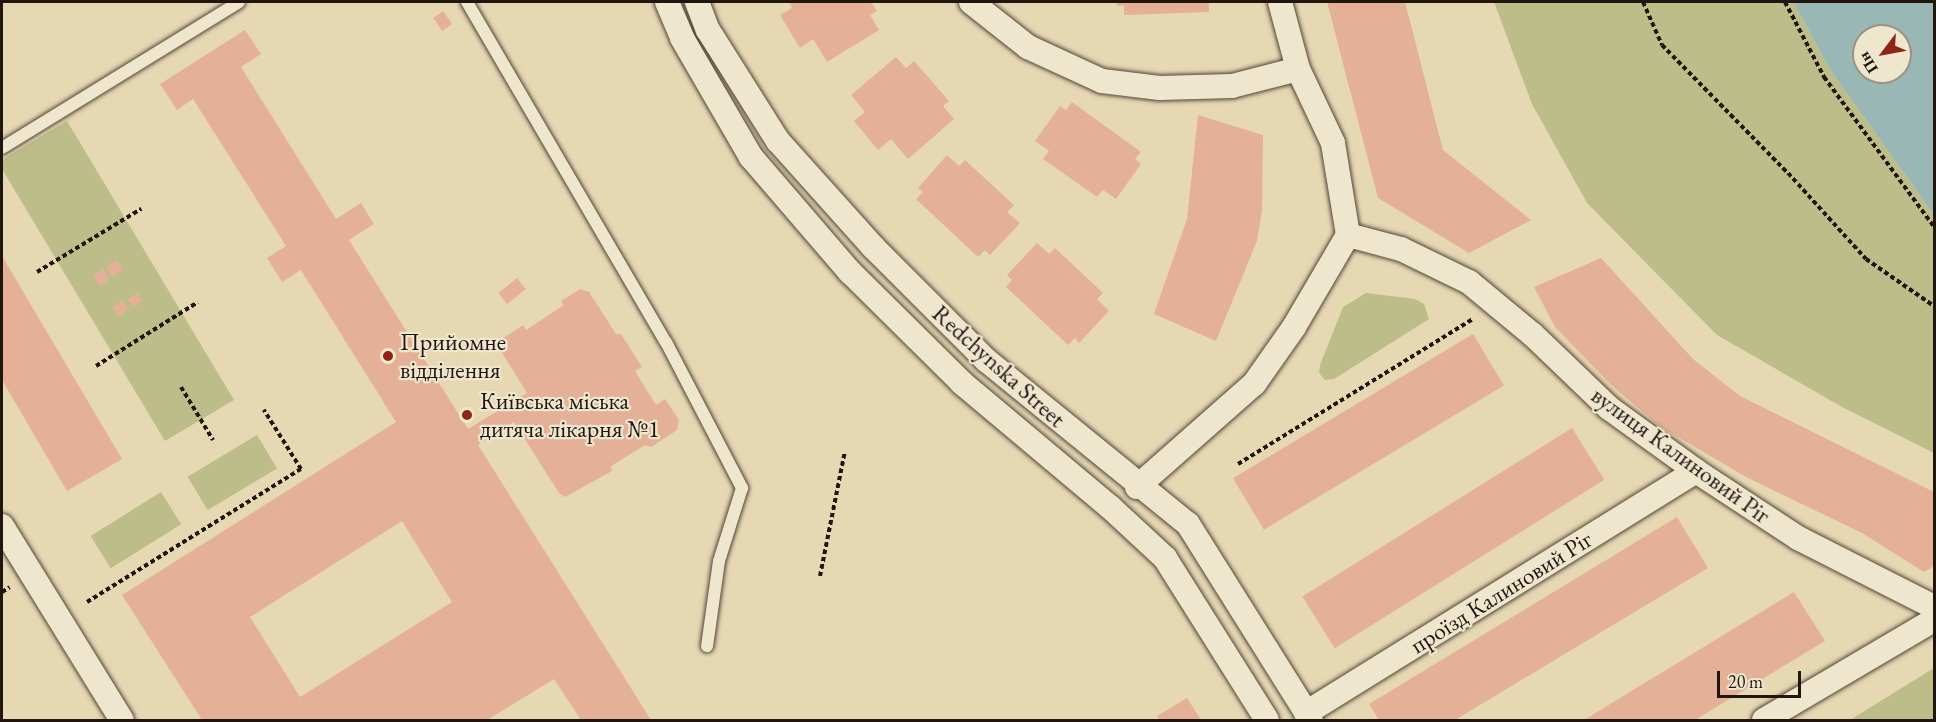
<!DOCTYPE html>
<html>
<head>
<meta charset="utf-8">
<style>
  body { margin:0 }
  #map { position:relative; width:1936px; height:722px; overflow:hidden; background:#e7d8b4; font-family:"EB Garamond",serif }
  div>[style] { position:absolute }
  .green>* { inset:0; background:#bcbd89; transform-origin:0 0 }
  .water>* { inset:0; background:#99b8b5 }
  .building>* { inset:0; background:#e4b098; transform-origin:0 0 }
  .path>* { height:4px; margin-top:-2px; transform-origin:0; background:repeating-linear-gradient(90deg,#211510 0 4.5px,transparent 0 7.5px) }
  .roads { filter:drop-shadow(0 0 2px #524639) drop-shadow(0 0 2px #524639) }
  .lane>* { height:12px; margin:-6px; padding:0 6px; transform-origin:6px; border-radius:6px; background:#efe6ce }
  .street>* { height:24px; margin:-12px; padding:0 12px; transform-origin:12px; border-radius:12px; background:#efe6ce }
  .dots>* { width:16px; height:16px; translate:-50% -50%; box-sizing:border-box; border:3px solid #efe6ce; border-radius:50% }
  span { translate:-50% -50%; white-space:nowrap; text-align:center; line-height:1.15; -webkit-text-stroke:4.5px #efe6ce; paint-order:stroke }
  .poi-label { font-size:24px; color:#211510 }
  .left { translate:0 -50%; text-align:left }
  .street-label { font-size:24px; color:#211510 }
  .frame { position:absolute; inset:0; border:3px solid #211510; pointer-events:none }
  .north { position:absolute; left:1852px; top:24px; width:60px; height:60px; box-sizing:border-box; background:#efe6ce; border:2px solid #9d9282; border-radius:50%; rotate:238deg; font-size:16px; font-weight:700; line-height:24px; text-align:center; color:#211510 }
  .north::after { content:''; display:block; margin:auto; width:21px; height:27px; background:#8f2418; clip-path:polygon(50% 0,100% 100%,50% 72%,0 100%) }
  .scale { position:absolute; left:1717px; top:671px; width:84px; height:27px; box-sizing:border-box; border:3px solid #211510; border-top:0; padding-left:8px; font-size:18px; line-height:21px; white-space:nowrap; color:#211510; -webkit-text-stroke:4px #efe6ce; paint-order:stroke }
</style>
</head>
<body>
<div id="map">
  <div class="green">
    <div style="clip-path:polygon(1494px 2px,1793px 2px,1831px 71px,1934px 215px,1934px 453px,1842px 407px,1717px 335px,1587px 203px,1532px 104px)"></div>
    <div style="clip-path:polygon(67px 121px,234px 400px,165px 441px,2px 169px,2px 160px)"></div>
    <div style="clip-path:polygon(1366px 293px,1415px 299px,1424px 304px,1429px 319px,1334px 379px,1325px 380px,1319px 373px,1320px 365px,1343px 307px)"></div>
    <div style="left:257px;top:435px;width:39px;height:81px;rotate:59deg"></div>
    <div style="left:161px;top:492px;width:38px;height:83px;rotate:58deg"></div>
    <div style="clip-path:polygon(1934px 668px,1934px 720px,1850px 720px)"></div>
  </div>
  <div class="water">
    <div style="clip-path:polygon(evenodd,1793px 2px,1934px 2px,1934px 215px,1831px 71px,1793px 2px,1864px 36px,1900px 36px,1900px 72px,1864px 72px,1864px 36px)"></div>
  </div>
  <div class="building">
    <div style="clip-path:polygon(789px 2px,871px 2px,877px 11px,870px 15px,879px 30px,827px 62px,813px 39px,800px 48px,780px 15px,792px 8px)"></div>
    <div style="clip-path:polygon(1117px 2px,1209px 2px,1209px 12px,1124px 15px,1124px 5px,1117px 6px)"></div>
    <div style="clip-path:polygon(1327px 2px,1405px 2px,1443px 150px,1531px 220px,1469px 253px,1378px 198px)"></div>
    <div style="left:443px;top:11px;width:16px;height:12px;rotate:55deg"></div>
    <div style="clip-path:polygon(evenodd,245px 30px,261px 54px,241px 67px,336px 219px,361px 203px,374px 224px,349px 240px,468px 429px,527px 393px,497px 345px,499px 341px,523px 325px,526px 330px,564px 305px,561px 301px,580px 289px,589px 292px,616px 334px,621px 334px,642px 367px,635px 371px,656px 405px,665px 399px,679px 420px,677px 430px,651px 447px,645px 445px,611px 466px,612px 471px,565px 497px,559px 493px,514px 422px,478px 445px,651px 720px,581px 720px,554px 679px,487px 720px,202px 720px,122px 595px,396px 422px,301px 270px,282px 282px,267px 258px,286px 246px,193px 99px,177px 110px,160px 84px,245px 30px,402px 521px,452px 602px,300px 697px,250px 617px,402px 521px)"></div>
    <div style="clip-path:polygon(896px 57px,906px 68px,914px 61px,949px 101px,943px 106px,954px 119px,908px 159px,891px 139px,878px 150px,854px 121px,865px 112px,851px 95px)"></div>
    <div style="clip-path:polygon(1072px 102px,1141px 152px,1135px 159px,1141px 164px,1116px 199px,1103px 190px,1097px 197px,1043px 159px,1049px 151px,1035px 141px,1060px 106px,1066px 110px)"></div>
    <div style="clip-path:polygon(1198px 115px,1263px 135px,1262px 210px,1257px 241px,1216px 341px,1154px 314px,1187px 219px)"></div>
    <div style="clip-path:polygon(947px 155px,959px 166px,965px 160px,1014px 205px,1007px 212px,1020px 223px,990px 255px,985px 250px,978px 257px,916px 199px,923px 192px,918px 188px)"></div>
    <div style="clip-path:polygon(1037px 243px,1049px 254px,1055px 248px,1103px 293px,1097px 299px,1109px 311px,1079px 343px,1075px 338px,1068px 345px,1006px 287px,1012px 280px,1007px 275px)"></div>
    <div style="clip-path:polygon(2px 256px,122px 459px,67px 491px,2px 380px)"></div>
    <div style="clip-path:polygon(1601px 258px,1693px 359px,1740px 396px,1934px 492px,1934px 566px,1924px 572px,1862px 533px,1746px 477px,1661px 427px,1611px 385px,1555px 327px,1534px 287px)"></div>
    <div style="left:117px;top:260px;width:12px;height:13px;rotate:59deg"></div>
    <div style="left:103px;top:269px;width:13px;height:12px;rotate:58deg"></div>
    <div style="left:517px;top:278px;width:14px;height:24px;rotate:51deg"></div>
    <div style="left:138px;top:293px;width:9px;height:12px;rotate:58deg"></div>
    <div style="left:123px;top:300px;width:11px;height:13px;rotate:56deg"></div>
    <div style="left:1473px;top:334px;width:60px;height:280px;rotate:59deg"></div>
    <div style="left:1572px;top:428px;width:61px;height:318px;rotate:58deg"></div>
    <div style="clip-path:polygon(1677px 517px,1708px 568px,1455px 720px,1379px 720px,1369px 704px)"></div>
    <div style="clip-path:polygon(1794px 592px,1825px 641px,1695px 720px,1584px 720px)"></div>
    <div style="clip-path:polygon(1187px 698px,1201px 720px,1160px 720px,1157px 716px)"></div>
  </div>
  <div class="path">
    <div style="left:1643px;top:2px;width:47px;rotate:66.2deg"></div>
    <div style="left:1662px;top:45px;width:180px;rotate:45.5deg"></div>
    <div style="left:1788px;top:173px;width:116px;rotate:47.8deg"></div>
    <div style="left:1866px;top:259px;width:83px;rotate:34.7deg"></div>
    <div style="left:1785px;top:2px;width:85px;rotate:62.5deg"></div>
    <div style="left:1824px;top:77px;width:186px;rotate:53.7deg"></div>
    <div style="left:37px;top:272px;width:122px;rotate:-31.2deg"></div>
    <div style="left:96px;top:366px;width:120px;rotate:-32.1deg"></div>
    <div style="left:181px;top:387px;width:62px;rotate:58.9deg"></div>
    <div style="left:1238px;top:464px;width:276px;rotate:-31.7deg"></div>
    <div style="left:820px;top:576px;width:127px;rotate:-78.7deg"></div>
    <div style="left:2px;top:592px;width:9px;rotate:-32deg"></div>
    <div style="left:87px;top:602px;width:252px;rotate:-31.9deg"></div>
    <div style="left:301px;top:469px;width:70px;rotate:-122.1deg"></div>
  </div>
  <div class="roads">
    <div class="lane">
      <div style="left:467px;top:2px;width:394px;rotate:59.7deg"></div>
      <div style="left:666px;top:342px;width:165px;rotate:62.5deg"></div>
      <div style="left:742px;top:488px;width:77px;rotate:107.5deg"></div>
      <div style="left:719px;top:561px;width:86px;rotate:98deg"></div>
      <div style="left:2px;top:148px;width:278px;rotate:-31.6deg"></div>
    </div>
    <div class="street">
      <div style="left:667px;top:2px;width:39px;rotate:67deg"></div>
      <div style="left:682px;top:38px;width:138px;rotate:59.9deg"></div>
      <div style="left:751px;top:157px;width:152px;rotate:49.3deg"></div>
      <div style="left:850px;top:272px;width:158px;rotate:44.7deg"></div>
      <div style="left:962px;top:383px;width:193px;rotate:40deg"></div>
      <div style="left:1110px;top:507px;width:75px;rotate:42.8deg"></div>
      <div style="left:1165px;top:558px;width:191px;rotate:57.8deg"></div>
      <div style="left:697px;top:2px;width:30px;rotate:69deg"></div>
      <div style="left:708px;top:30px;width:131px;rotate:57.8deg"></div>
      <div style="left:778px;top:141px;width:142px;rotate:48.1deg"></div>
      <div style="left:873px;top:247px;width:160px;rotate:45deg"></div>
      <div style="left:986px;top:360px;width:260px;rotate:39.1deg"></div>
      <div style="left:1188px;top:524px;width:231px;rotate:57.9deg"></div>
      <div style="left:971px;top:2px;width:73px;rotate:38.3deg"></div>
      <div style="left:1028px;top:47px;width:81px;rotate:24.7deg"></div>
      <div style="left:1102px;top:81px;width:58px;rotate:6.9deg"></div>
      <div style="left:1160px;top:88px;width:72px;rotate:-1.6deg"></div>
      <div style="left:1232px;top:86px;width:68px;rotate:-14.4deg"></div>
      <div style="left:1348px;top:235px;width:55px;rotate:14.8deg"></div>
      <div style="left:1401px;top:249px;width:76px;rotate:25.9deg"></div>
      <div style="left:1469px;top:282px;width:83px;rotate:39.6deg"></div>
      <div style="left:1533px;top:335px;width:105px;rotate:43.8deg"></div>
      <div style="left:1609px;top:408px;width:107px;rotate:35.9deg"></div>
      <div style="left:1696px;top:471px;width:122px;rotate:33.3deg"></div>
      <div style="left:1798px;top:538px;width:153px;rotate:26.9deg"></div>
      <div style="left:1137px;top:487px;width:156px;rotate:-41.4deg"></div>
      <div style="left:1254px;top:384px;width:70px;rotate:-54.9deg"></div>
      <div style="left:1294px;top:327px;width:107px;rotate:-59.6deg"></div>
      <div style="left:1348px;top:235px;width:93px;rotate:-99.3deg"></div>
      <div style="left:1333px;top:143px;width:82px;rotate:-115.3deg"></div>
      <div style="left:1298px;top:69px;width:69px;rotate:-105deg"></div>
      <div style="left:2px;top:526px;width:228px;rotate:58.3deg"></div>
      <div style="left:1306px;top:713px;width:459px;rotate:-31.8deg"></div>
      <div style="left:1764px;top:720px;width:197px;rotate:-30.5deg"></div>
    </div>
  </div>
  <div class="dots">
    <div style="left:388px;top:356px;background:#8f2418"></div>
    <div style="left:467px;top:415px;background:#8f2418"></div>
  </div>
  <div class="poi-label">
    <span class="left" style="left:400px;top:356px">Прийомне<br>відділення</span>
    <span class="left" style="left:480px;top:415px">Київська міська<br>дитяча лікарня №1</span>
  </div>
  <div class="street-label">
    <span style="left:999px;top:366px;rotate:42deg">Redchynska Street</span>
    <span style="left:1681px;top:455px;rotate:36deg">вулиця Калиновий Ріг</span>
    <span style="left:1501px;top:592px;rotate:-32deg">проїзд Калиновий Ріг</span>
  </div>
  <div class="frame"></div>
  <div class="north">Пн</div>
  <div class="scale">20 m</div>
</div>
</body>
</html>
